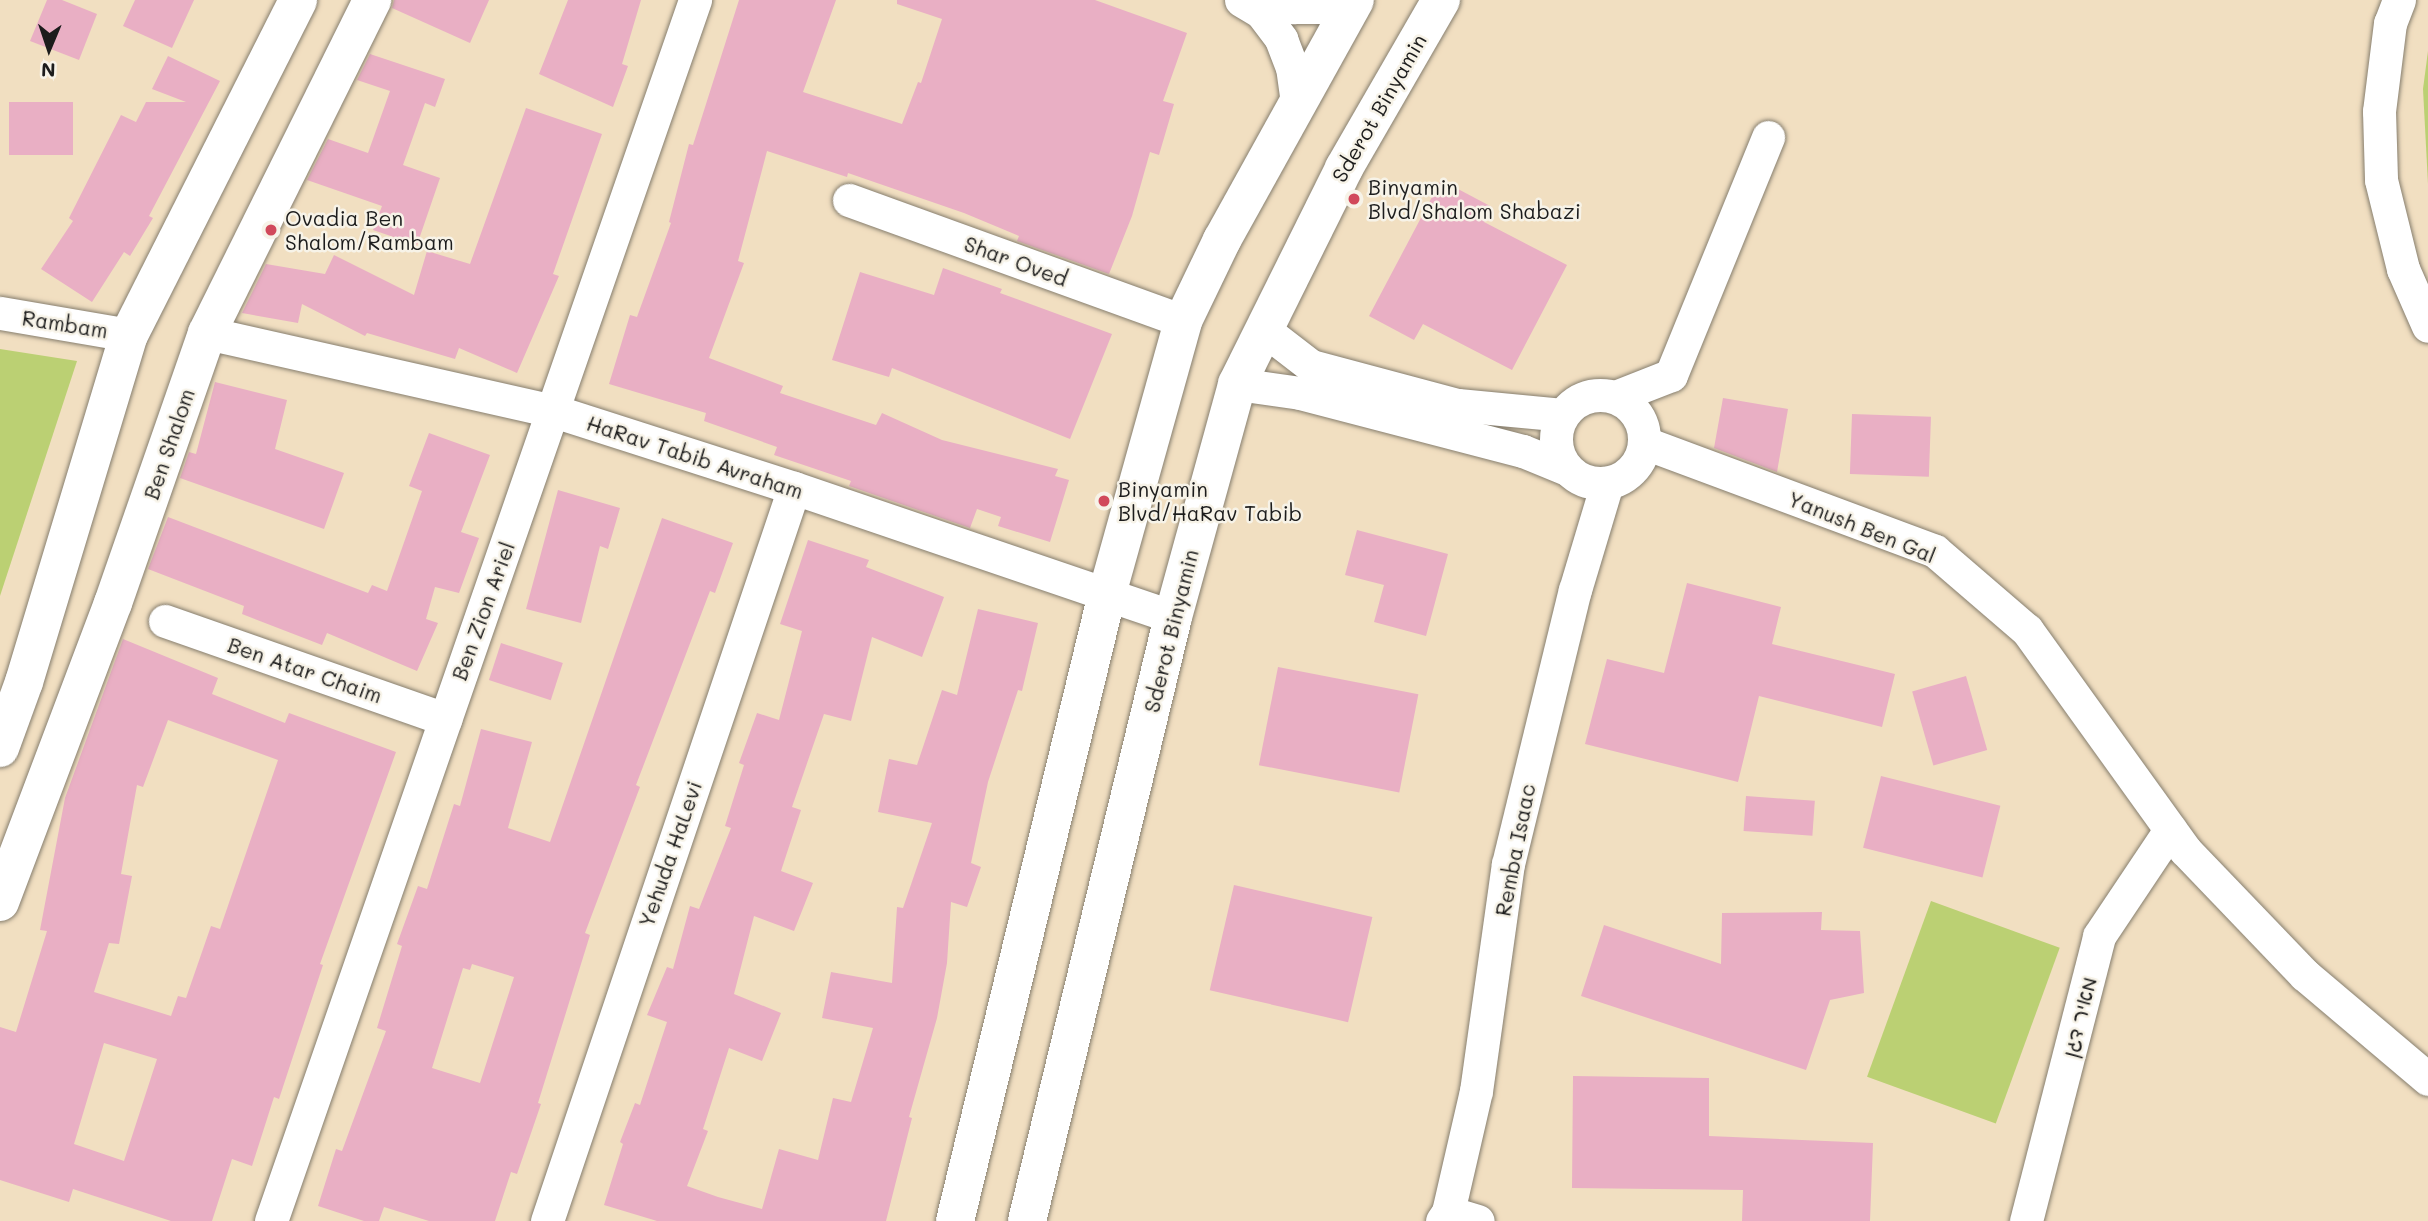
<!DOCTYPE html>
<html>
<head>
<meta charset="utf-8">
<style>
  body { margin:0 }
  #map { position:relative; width:2428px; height:1221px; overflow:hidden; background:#f1dfc1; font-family:Mali,"Playpen Sans Hebrew",sans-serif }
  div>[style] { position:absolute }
  .green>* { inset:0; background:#bbd073; transform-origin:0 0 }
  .building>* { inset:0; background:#e9afc4; transform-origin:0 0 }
  .roads { filter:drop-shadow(0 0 2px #867e6e) drop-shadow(0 0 2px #867e6e) }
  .minor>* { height:33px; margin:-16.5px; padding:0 16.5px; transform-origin:16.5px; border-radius:16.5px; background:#fff }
  .minor>.ring { margin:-16.5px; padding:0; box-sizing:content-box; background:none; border:33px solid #fff; border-radius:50% }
  .secondary>* { height:38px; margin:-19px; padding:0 19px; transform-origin:19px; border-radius:19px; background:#fff }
  .dots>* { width:19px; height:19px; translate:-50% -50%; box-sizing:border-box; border:4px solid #f7f3e8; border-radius:50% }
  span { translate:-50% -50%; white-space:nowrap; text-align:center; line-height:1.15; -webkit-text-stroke:5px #f7f3e8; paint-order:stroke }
  .street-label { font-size:21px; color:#1c1c1c }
  .poi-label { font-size:21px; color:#1c1c1c }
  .left { translate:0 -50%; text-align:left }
  .north { position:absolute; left:14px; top:14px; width:70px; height:70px; -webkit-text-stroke:5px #f7f3e8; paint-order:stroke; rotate:182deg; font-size:19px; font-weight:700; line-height:28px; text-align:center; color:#1c1c1c }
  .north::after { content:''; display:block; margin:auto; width:24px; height:32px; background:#1c1c1c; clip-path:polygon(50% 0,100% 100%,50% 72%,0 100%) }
</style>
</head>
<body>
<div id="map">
  <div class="green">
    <div style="clip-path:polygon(2428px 51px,2428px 184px,2423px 89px)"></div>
    <div style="clip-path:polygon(0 349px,77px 361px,0 596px)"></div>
    <div style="left:1931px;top:901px;width:137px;height:187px;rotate:20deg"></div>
  </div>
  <div class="building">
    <div style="clip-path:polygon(47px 0,62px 0,97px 14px,79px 60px,30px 41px)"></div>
    <div style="clip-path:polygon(135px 0,194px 0,172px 48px,123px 26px)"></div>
    <div style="clip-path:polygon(394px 0,489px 0,470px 43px,392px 8px)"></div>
    <div style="clip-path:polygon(568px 0,641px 0,622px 64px,628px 66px,613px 107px,539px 74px)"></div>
    <div style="clip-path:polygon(739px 0,836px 0,803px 92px,902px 124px,918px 82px,921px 83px,942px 19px,897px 4px,897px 0,1095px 0,1187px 33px,1163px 101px,1174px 104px,1159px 155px,1150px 152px,1132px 216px,1109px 274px,1017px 241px,1019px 236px,964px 213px,848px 173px,847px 177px,767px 151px,738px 261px,744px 263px,709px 358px,783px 386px,780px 393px,876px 425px,882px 413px,942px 440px,1058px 469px,1055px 476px,1069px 480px,1050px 542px,998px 526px,1001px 517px,977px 509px,970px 528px,849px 486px,851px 481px,774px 455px,777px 447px,704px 421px,706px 413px,609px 384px,630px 315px,637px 317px,671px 223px,669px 222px,689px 144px,693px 145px)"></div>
    <div style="clip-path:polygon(370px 54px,445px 79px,435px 107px,425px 103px,403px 165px,440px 178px,417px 245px,373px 230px,382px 206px,307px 180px,328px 139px,368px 153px,390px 91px,357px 80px)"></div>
    <div style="clip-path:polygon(168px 56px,220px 81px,149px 216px,153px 218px,130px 256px,124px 252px,92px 302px,41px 269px,73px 221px,69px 218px,121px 115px,136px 122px,146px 102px,186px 102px,152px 89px)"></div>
    <div style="left:9px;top:102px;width:64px;height:53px"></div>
    <div style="clip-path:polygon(526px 108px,602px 134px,553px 274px,559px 276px,517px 373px,459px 348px,455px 359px,367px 333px,365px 336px,302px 304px,298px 323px,242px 313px,266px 264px,325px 274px,334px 255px,414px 295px,427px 251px,470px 264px)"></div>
    <div style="clip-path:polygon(1441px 180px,1492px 207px,1484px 222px,1567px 265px,1512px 370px,1423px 324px,1414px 340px,1369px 316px)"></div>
    <div style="clip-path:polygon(943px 268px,1002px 289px,1000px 293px,1112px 334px,1070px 439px,892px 368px,889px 377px,832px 360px,860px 272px,934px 295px)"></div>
    <div style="clip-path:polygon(215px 382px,287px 400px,275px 449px,344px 473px,324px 529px,180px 478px,189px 452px,196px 454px)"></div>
    <div style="clip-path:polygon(1723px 398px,1788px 409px,1777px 472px,1714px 448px)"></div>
    <div style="left:1852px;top:414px;width:79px;height:60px;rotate:2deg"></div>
    <div style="clip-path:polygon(429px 433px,490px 455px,461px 532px,479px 538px,459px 593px,435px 587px,426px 619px,438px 623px,417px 671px,327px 633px,322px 645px,242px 614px,244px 606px,148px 569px,168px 517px,368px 593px,372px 585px,387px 591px,422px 491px,409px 486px)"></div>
    <div style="clip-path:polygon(558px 490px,620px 508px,608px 549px,600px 546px,581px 623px,526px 609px)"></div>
    <div style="clip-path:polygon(evenodd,662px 518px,733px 543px,715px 593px,710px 591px,636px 785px,640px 787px,585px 933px,590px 935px,538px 1103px,541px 1104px,517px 1174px,511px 1172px,495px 1221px,429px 1221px,384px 1207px,379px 1221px,364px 1221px,318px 1206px,336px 1149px,342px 1151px,386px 1031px,377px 1028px,402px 946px,397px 944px,418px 886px,427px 889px,454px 804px,460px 806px,481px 729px,532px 742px,508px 828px,550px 842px,662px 518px,472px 964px,514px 977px,480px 1083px,432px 1068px,463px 968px,470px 970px,472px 964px)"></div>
    <div style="clip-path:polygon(1357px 530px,1448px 554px,1426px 636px,1374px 622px,1384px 585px,1345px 575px)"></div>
    <div style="clip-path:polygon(808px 540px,869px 560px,866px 567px,944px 597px,922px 657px,872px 637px,851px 721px,824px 714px,792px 807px,801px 810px,781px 871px,813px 883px,794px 931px,754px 916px,734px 994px,781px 1013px,762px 1061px,729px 1048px,703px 1129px,708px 1131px,687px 1186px,718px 1197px,762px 1209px,779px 1149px,818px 1160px,833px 1098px,851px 1102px,873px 1028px,822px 1018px,831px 972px,892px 983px,897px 907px,903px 908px,932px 823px,878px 812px,889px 759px,917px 765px,942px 690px,957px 695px,978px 609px,1038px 623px,1022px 691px,1018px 690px,988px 782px,971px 863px,981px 867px,967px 907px,951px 902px,947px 963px,937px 1018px,909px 1117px,912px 1118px,886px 1221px,657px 1221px,604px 1205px,623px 1144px,620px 1142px,635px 1103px,640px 1105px,667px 1022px,647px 1015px,667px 967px,673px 969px,690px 906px,699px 909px,731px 828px,725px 826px,744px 765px,739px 763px,757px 713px,779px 720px,802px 631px,780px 624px)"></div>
    <div style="clip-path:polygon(1687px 583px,1781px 607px,1772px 644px,1895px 674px,1882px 727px,1759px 696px,1738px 782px,1585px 744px,1607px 659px,1664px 673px)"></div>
    <div style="clip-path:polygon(evenodd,123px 639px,218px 678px,212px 694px,285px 723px,289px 713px,396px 752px,320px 964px,323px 965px,279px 1099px,274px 1097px,252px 1166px,232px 1159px,212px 1221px,171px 1221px,73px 1189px,69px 1202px,0 1180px,0 1027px,16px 1032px,47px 931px,40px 930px,65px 798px,123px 639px,168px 720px,278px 760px,220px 929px,211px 926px,186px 998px,178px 996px,171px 1016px,94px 992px,109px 943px,119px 944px,132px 876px,121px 874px,137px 785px,143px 787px,168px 720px,123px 639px,104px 1043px,157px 1059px,124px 1161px,74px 1144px,104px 1043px)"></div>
    <div style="left:501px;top:643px;width:65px;height:39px;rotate:18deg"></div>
    <div style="left:1278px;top:667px;width:143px;height:100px;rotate:11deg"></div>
    <div style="left:1966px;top:676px;width:77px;height:56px;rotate:74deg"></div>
    <div style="left:1881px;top:776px;width:123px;height:74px;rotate:14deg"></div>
    <div style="left:1746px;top:796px;width:69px;height:35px;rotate:4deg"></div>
    <div style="left:1234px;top:885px;width:142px;height:108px;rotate:13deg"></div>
    <div style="clip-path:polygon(1822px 912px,1821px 930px,1860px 931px,1864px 993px,1830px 1000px,1806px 1070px,1581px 996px,1604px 925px,1721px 964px,1722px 913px)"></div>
    <div style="clip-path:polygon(1573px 1076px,1709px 1078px,1709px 1136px,1873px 1143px,1870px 1221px,1742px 1221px,1743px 1190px,1572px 1188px)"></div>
  </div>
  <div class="roads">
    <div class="minor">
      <div style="left:1241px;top:0;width:23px;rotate:31deg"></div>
      <div style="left:1261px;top:12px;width:34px;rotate:53deg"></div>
      <div style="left:1281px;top:39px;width:30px;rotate:69deg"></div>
      <div style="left:1292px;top:67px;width:36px;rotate:82deg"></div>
      <div style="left:1256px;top:0;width:38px;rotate:11deg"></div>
      <div style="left:1293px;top:7px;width:26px"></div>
      <div style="left:1319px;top:7px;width:25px;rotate:-16deg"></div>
      <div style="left:2399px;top:0;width:25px;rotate:111deg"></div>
      <div style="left:2390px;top:23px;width:89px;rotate:97.1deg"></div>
      <div style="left:2379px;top:111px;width:69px;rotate:88.3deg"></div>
      <div style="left:2381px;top:180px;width:92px;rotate:76.1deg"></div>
      <div style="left:2403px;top:269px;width:62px;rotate:66.3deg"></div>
      <div style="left:849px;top:200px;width:355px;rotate:19.9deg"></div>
      <div style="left:0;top:313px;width:131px;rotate:9.7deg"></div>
      <div style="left:1263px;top:329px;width:61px;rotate:37.6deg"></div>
      <div style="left:1311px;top:366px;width:152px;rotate:14.9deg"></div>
      <div style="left:1458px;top:405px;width:105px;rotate:5.4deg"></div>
      <div style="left:207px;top:333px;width:356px;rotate:12.7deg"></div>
      <div style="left:554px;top:411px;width:252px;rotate:17.8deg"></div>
      <div style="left:794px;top:488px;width:400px;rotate:18.8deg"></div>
      <div style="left:1237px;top:384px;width:64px;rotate:8.1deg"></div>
      <div style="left:1300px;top:393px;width:230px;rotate:14.6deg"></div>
      <div style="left:1523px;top:451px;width:48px;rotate:22.2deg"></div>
      <div class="ring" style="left:1556px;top:395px;width:55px;height:55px"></div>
      <div style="left:1615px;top:397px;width:60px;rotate:-21.4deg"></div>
      <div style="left:1671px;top:375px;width:257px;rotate:-67.8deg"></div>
      <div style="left:1645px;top:443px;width:309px;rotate:20.4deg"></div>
      <div style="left:1935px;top:551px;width:121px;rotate:40.7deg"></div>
      <div style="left:2027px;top:630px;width:271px;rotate:54.3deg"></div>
      <div style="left:2185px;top:850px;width:173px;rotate:46.2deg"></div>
      <div style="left:2305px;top:975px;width:161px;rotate:40.2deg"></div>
      <div style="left:165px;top:621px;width:297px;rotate:19.3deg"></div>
      <div style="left:1448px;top:1212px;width:31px;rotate:17deg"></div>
      <div style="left:271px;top:1221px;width:1293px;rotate:-70.85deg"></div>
      <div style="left:547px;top:1221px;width:773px;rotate:-71.38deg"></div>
      <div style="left:1442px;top:1221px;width:11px;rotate:-56deg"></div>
      <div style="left:1448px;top:1212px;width:124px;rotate:-77deg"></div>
      <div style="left:1476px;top:1091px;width:229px;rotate:-82deg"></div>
      <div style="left:1508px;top:864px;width:282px;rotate:-76.3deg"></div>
      <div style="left:1575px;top:590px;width:112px;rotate:-73.3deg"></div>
      <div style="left:2026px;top:1221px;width:294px;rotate:-75.6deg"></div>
      <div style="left:2099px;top:936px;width:128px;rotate:-56.2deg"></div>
    </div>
    <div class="secondary">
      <div style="left:0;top:748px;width:70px;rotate:-70deg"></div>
      <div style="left:24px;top:682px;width:363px;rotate:-73.2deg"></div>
      <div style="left:129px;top:335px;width:375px;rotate:-63.2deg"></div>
      <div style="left:0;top:902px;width:320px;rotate:-69.3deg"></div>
      <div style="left:113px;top:603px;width:286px;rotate:-70.8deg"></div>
      <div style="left:207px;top:333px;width:372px;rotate:-63.6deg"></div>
      <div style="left:955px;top:1221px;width:645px;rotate:-76.37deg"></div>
      <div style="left:1107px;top:594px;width:283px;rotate:-74.4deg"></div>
      <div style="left:1183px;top:321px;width:90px;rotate:-64.3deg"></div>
      <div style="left:1222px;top:240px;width:274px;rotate:-61deg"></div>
      <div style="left:1027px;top:1221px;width:621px;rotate:-76.41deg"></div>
      <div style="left:1173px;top:617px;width:242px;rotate:-74.6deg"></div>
      <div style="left:1237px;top:384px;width:241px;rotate:-63.6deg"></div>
      <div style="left:1344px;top:168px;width:194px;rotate:-60deg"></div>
    </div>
  </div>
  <div class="dots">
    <div style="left:1354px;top:199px;background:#d1495b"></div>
    <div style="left:271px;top:230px;background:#d1495b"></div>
    <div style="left:1104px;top:501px;background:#d1495b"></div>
  </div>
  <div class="street-label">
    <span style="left:1379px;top:108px;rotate:-60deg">Sderot Binyamin</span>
    <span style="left:1016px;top:261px;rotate:20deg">Shar Oved</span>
    <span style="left:65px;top:324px;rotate:9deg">Rambam</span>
    <span style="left:169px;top:444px;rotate:-71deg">Ben Shalom</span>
    <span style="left:695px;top:457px;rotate:18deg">HaRav Tabib Avraham</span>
    <span style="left:1862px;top:527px;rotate:22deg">Yanush Ben Gal</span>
    <span style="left:483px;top:611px;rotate:-70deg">Ben Zion Ariel</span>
    <span style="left:1171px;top:631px;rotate:-76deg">Sderot Binyamin</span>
    <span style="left:305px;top:670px;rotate:19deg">Ben Atar Chaim</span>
    <span style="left:1515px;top:850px;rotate:-79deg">Remba Isaac</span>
    <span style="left:670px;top:854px;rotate:-71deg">Yehuda HaLevi</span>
    <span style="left:2079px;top:1017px;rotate:-76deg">מאיר דגן</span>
  </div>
  <div class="poi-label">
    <span class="left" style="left:1368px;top:199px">Binyamin<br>Blvd/Shalom Shabazi</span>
    <span class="left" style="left:285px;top:230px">Ovadia Ben<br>Shalom/Rambam</span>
    <span class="left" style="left:1118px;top:501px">Binyamin<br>Blvd/HaRav Tabib</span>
  </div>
  <div class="north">N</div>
</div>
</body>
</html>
